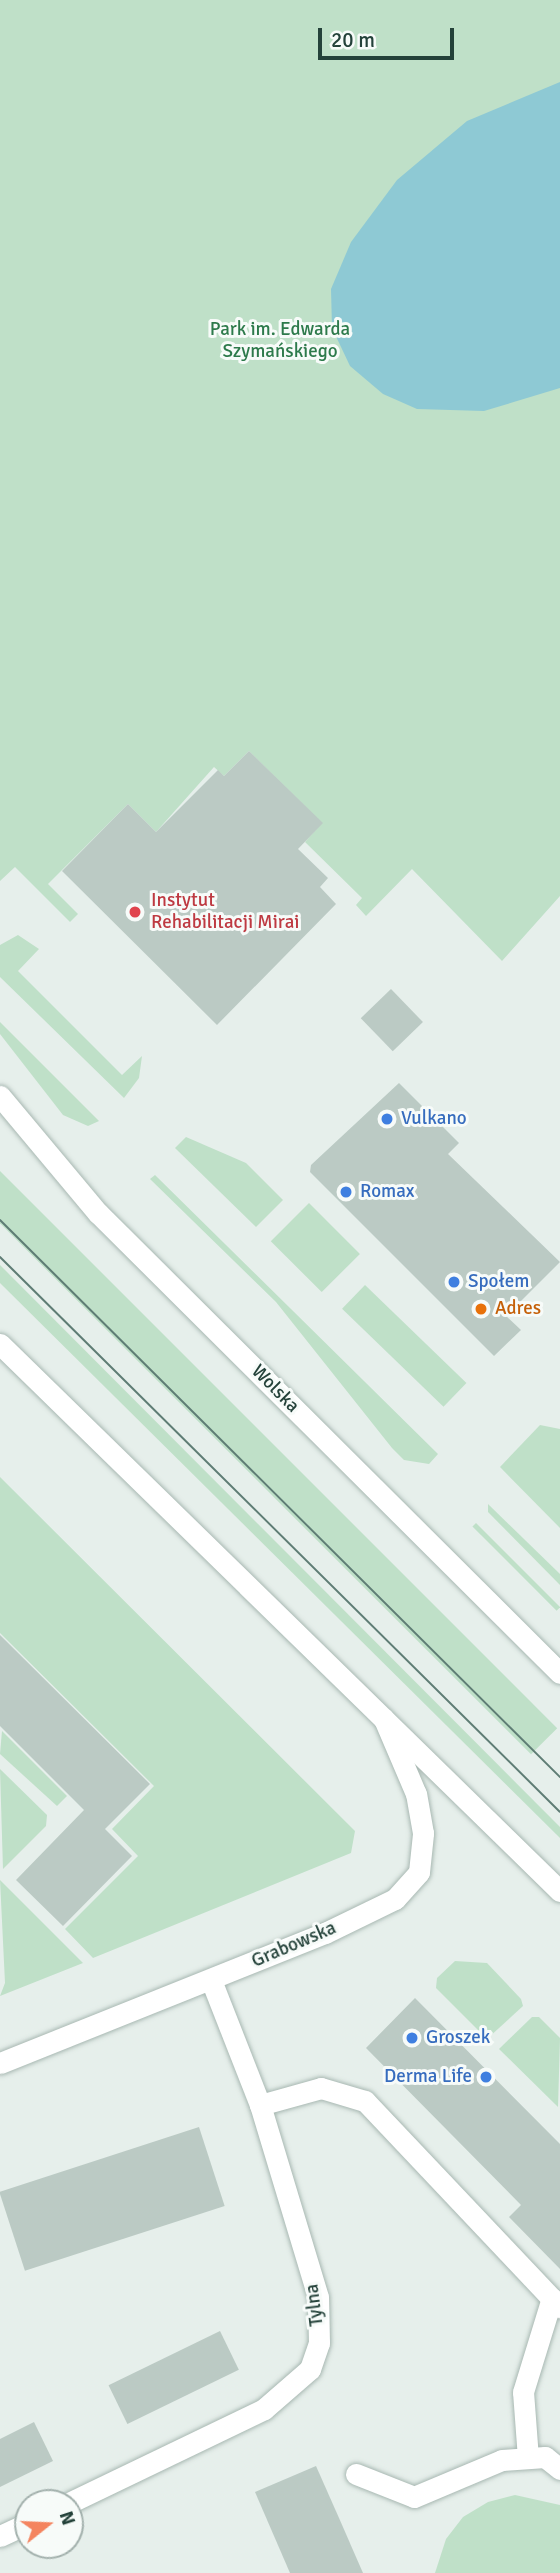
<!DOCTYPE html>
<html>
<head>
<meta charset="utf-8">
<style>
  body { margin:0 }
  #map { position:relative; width:560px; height:2573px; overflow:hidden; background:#e6efeb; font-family:Signika,sans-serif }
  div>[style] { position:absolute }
  .green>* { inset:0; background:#bfe0c8; transform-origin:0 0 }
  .water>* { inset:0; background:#8ec9d4 }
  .building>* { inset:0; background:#bbcac4; transform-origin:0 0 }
  .roads { filter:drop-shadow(0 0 2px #a8b8b2) drop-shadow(0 0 2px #a8b8b2) }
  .lane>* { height:21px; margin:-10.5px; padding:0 10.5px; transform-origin:10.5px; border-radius:10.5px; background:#fff }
  .street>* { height:21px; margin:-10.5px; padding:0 10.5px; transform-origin:10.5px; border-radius:10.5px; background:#fff }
  .secondary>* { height:21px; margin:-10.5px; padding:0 10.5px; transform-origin:10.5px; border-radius:10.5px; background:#fff }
  .tram>* { height:2px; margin:-1px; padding:0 1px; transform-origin:1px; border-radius:1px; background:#5f7d75 }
  .dots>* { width:19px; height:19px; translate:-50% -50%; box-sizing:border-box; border:4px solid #f7fbf9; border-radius:50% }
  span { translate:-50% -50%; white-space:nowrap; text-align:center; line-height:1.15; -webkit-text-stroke:6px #f7fbf9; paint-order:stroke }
  .park-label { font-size:19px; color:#2d7a4b }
  .health-label { font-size:19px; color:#be3a42 }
  .left { translate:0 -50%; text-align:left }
  .shop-label { font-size:19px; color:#366cbe }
  .right { translate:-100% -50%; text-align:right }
  .food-label { font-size:19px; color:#c56008 }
  .street-label { font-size:19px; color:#24423a }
  .north { position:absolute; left:14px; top:2489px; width:70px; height:70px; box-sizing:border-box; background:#f7fbf9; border:2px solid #a3b1ad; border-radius:50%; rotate:72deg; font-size:19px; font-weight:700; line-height:28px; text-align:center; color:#24423a }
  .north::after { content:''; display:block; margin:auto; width:24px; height:32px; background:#f4845f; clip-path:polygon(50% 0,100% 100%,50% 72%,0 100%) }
  .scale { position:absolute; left:318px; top:28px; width:136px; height:32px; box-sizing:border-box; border:4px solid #24423a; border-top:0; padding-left:9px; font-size:21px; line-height:24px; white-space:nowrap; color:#24423a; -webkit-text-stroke:5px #f7fbf9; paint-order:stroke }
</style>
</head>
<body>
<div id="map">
  <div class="green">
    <div style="clip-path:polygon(0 0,560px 0,560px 896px,502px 961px,412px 869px,366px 916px,356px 905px,362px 898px,305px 842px,322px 823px,249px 751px,224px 776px,214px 767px,156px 832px,128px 804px,48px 884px,78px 914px,70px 922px,15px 867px,0 881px)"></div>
    <div style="clip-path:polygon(18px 935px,39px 949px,18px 971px,122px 1075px,142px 1056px,139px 1078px,124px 1098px,0 977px,0 945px)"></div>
    <div style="clip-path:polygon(0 1022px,99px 1121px,88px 1126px,63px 1115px,0 1034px)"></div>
    <div style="clip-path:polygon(186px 1137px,246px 1163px,283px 1200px,256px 1227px,175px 1148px)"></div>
    <div style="left:0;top:1171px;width:788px;height:37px;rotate:45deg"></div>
    <div style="clip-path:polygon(155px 1175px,438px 1454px,429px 1464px,404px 1460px,392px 1448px,276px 1302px,150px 1179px)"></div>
    <div style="left:309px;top:1203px;width:72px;height:54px;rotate:45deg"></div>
    <div style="clip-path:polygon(0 1265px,560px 1827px,560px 1838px,0 1283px)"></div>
    <div style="left:365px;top:1285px;width:141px;height:33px;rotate:44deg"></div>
    <div style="clip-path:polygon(540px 1425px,560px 1429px,560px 1528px,500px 1467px)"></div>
    <div style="clip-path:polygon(0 1477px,355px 1831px,351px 1853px,93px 1958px,65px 1929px,138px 1856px,112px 1829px,154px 1786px,0 1633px)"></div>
    <div style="clip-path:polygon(488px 1504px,560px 1574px,560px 1585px,488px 1512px)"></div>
    <div style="left:476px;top:1523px;width:119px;height:5px;rotate:45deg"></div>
    <div style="clip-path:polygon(2px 1731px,67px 1796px,57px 1806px,0 1754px)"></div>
    <div style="clip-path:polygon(0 1769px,47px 1815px,46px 1826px,3px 1869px)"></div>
    <div style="clip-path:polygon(0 1880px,83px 1963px,0 1996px,5px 1983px)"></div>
    <div style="clip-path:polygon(455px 1961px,487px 1963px,521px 1999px,523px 2006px,487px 2039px,436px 1988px,437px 1978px)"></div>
    <div style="clip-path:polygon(532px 2017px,539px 2017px,560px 2038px,558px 2107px,499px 2049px)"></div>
    <div style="clip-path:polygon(515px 2495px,560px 2505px,560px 2573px,435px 2573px,446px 2539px,463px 2517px,488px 2502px)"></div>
  </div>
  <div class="water">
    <div style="clip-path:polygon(560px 82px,560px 388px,484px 411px,417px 409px,383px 394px,350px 366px,332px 328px,331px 289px,351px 242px,397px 180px,467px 121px)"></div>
  </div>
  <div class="building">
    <div style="clip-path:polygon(249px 751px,323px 823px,298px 849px,328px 878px,320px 887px,336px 904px,217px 1025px,62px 871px,128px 804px,156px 832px,218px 770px,224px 776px)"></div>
    <div style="left:391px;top:989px;width:46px;height:42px;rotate:46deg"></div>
    <div style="clip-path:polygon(399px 1083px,459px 1143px,448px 1154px,560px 1262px,506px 1316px,521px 1330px,494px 1356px,310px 1172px,311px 1165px)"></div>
    <div style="clip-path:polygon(0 1635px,150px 1784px,105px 1829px,132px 1856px,63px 1926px,16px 1880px,84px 1810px,0 1726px)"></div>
    <div style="clip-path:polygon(415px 1998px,560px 2144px,560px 2269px,509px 2217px,521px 2205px,366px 2048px)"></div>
    <div style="left:199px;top:2127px;width:83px;height:210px;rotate:72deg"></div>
    <div style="left:220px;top:2331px;width:43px;height:124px;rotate:64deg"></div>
    <div style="clip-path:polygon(34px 2422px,53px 2461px,0 2487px,0 2439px)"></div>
    <div style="clip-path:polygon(316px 2466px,339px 2518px,363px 2573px,290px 2573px,255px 2492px)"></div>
  </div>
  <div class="roads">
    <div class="lane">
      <div style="left:260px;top:2105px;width:63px;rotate:-15.6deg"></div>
      <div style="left:321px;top:2088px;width:46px;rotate:16.5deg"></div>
      <div style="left:365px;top:2101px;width:284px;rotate:46.6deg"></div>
      <div style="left:528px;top:2458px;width:66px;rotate:-94.3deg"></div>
      <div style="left:523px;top:2392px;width:98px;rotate:-72.9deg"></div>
      <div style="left:356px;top:2474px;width:62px;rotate:21.6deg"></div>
      <div style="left:414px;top:2497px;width:95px;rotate:-22.8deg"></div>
      <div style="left:502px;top:2460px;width:43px;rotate:-4deg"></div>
      <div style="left:545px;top:2457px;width:19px;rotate:39deg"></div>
    </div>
    <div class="street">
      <div style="left:0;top:2063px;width:350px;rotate:-21.8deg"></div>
      <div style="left:325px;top:1933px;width:78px;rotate:-25.9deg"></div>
      <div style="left:395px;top:1899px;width:36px;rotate:-48deg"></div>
      <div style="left:419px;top:1872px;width:39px;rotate:-84deg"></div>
      <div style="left:423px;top:1833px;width:40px;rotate:-100deg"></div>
      <div style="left:416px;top:1794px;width:82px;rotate:-113.1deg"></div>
      <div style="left:69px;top:2503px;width:216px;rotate:-25.7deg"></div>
      <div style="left:264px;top:2409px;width:61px;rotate:-41deg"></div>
      <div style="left:310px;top:2369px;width:28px;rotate:-71deg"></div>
      <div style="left:319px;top:2343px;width:46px;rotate:-91.2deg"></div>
      <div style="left:318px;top:2297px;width:201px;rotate:-106.8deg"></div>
      <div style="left:260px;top:2105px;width:134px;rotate:-111.4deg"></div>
      <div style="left:0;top:2536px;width:31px;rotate:-25deg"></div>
    </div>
    <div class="secondary">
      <div style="left:0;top:1096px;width:153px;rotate:50.1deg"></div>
      <div style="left:98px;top:1213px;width:652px;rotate:44.88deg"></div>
      <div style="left:0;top:1344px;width:783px;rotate:44.33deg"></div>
    </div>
  </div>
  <div class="tram">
    <div style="left:0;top:1220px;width:790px;rotate:44.85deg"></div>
    <div style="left:0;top:1257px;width:788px;rotate:44.74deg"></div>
  </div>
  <div class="dots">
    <div style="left:135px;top:912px;background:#e0444e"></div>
    <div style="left:387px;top:1119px;background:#3f7fe0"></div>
    <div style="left:346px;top:1192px;background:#3f7fe0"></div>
    <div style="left:454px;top:1282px;background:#3f7fe0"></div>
    <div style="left:481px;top:1309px;background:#e8710a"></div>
    <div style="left:412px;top:2038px;background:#3f7fe0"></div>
    <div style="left:486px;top:2077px;background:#3f7fe0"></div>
  </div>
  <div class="park-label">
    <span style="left:280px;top:341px">Park im. Edwarda<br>Szymańskiego</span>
  </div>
  <div class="health-label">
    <span class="left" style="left:151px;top:912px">Instytut<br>Rehabilitacji Mirai</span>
  </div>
  <div class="shop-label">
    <span class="left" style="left:401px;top:1119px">Vulkano</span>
    <span class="left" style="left:360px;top:1192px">Romax</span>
    <span class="left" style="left:468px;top:1282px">Społem</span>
    <span class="left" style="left:426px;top:2038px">Groszek</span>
    <span class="right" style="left:472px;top:2077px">Derma Life</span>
  </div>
  <div class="food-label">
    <span class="left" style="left:495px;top:1309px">Adres</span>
  </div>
  <div class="street-label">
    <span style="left:275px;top:1389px;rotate:45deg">Wolska</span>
    <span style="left:294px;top:1945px;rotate:-23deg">Grabowska</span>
    <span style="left:315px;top:2305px;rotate:-97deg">Tylna</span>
  </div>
  <div class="north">N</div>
  <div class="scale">20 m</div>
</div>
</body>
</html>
